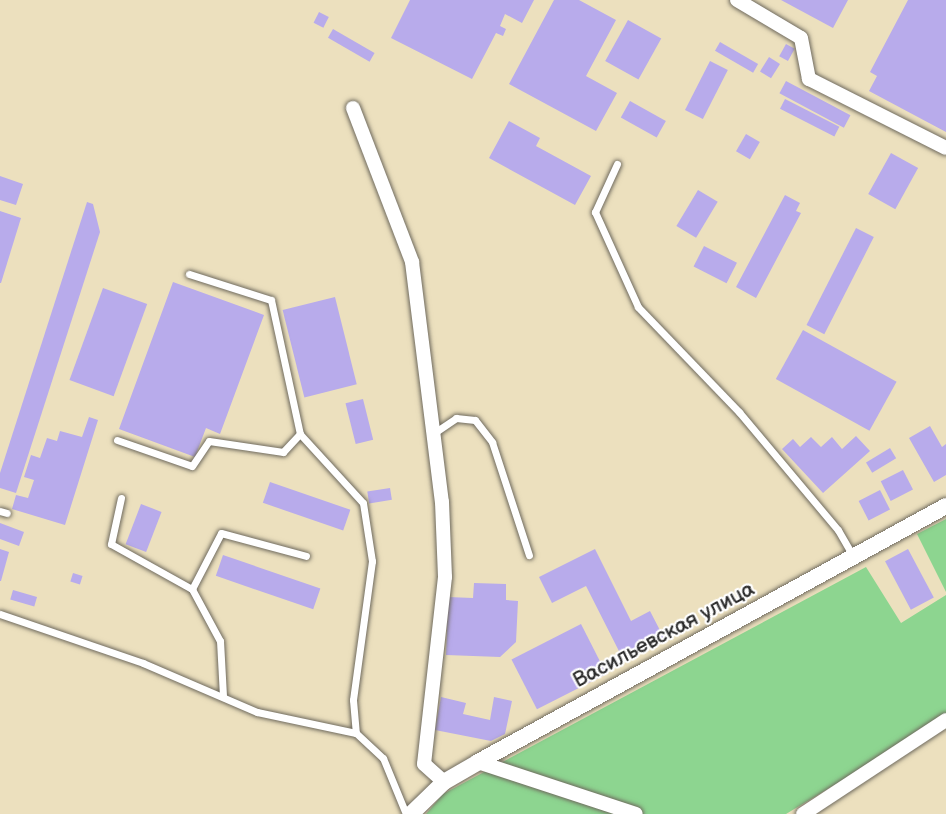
<!DOCTYPE html>
<html>
<head>
<meta charset="utf-8">
<style>
  body { margin:0 }
  #map { position:relative; width:946px; height:814px; overflow:hidden; background:#ece0be; font-family:"Balsamiq Sans",sans-serif }
  div>[style] { position:absolute }
  .green>* { inset:0; background:#8dd590 }
  .building>* { inset:0; background:#b8abeb; transform-origin:0 0 }
  .roads { filter:drop-shadow(0 0 2px #6f6a5e) drop-shadow(0 0 2px #6f6a5e) }
  .service>* { height:7px; margin:-3.5px; padding:0 3.5px; transform-origin:3.5px; border-radius:3.5px; background:#fff }
  .minor>* { height:14px; margin:-7px; padding:0 7px; transform-origin:7px; border-radius:7px; background:#fff }
  .tertiary>* { height:16px; margin:-8px; padding:0 8px; transform-origin:8px; border-radius:8px; background:#fff }
  span { translate:-50% -50%; white-space:nowrap; text-align:center; line-height:1.15; -webkit-text-stroke:4.5px #fff; paint-order:stroke }
  .street-label { font-size:21px; color:#2b2b2b }
</style>
</head>
<body>
<div id="map">
  <div class="green">
    <div style="clip-path:polygon(946px 519px,946px 592px,917px 534px)"></div>
    <div style="clip-path:polygon(866px 567px,901px 623px,946px 595px,946px 718px,786px 814px,426px 814px,443px 794px)"></div>
  </div>
  <div class="building">
    <div style="clip-path:polygon(410px 0,534px 0,522px 23px,505px 14px,500px 26px,506px 29px,503px 36px,496px 33px,472px 79px,391px 38px)"></div>
    <div style="clip-path:polygon(554px 0,579px 0,616px 20px,586px 76px,617px 93px,596px 131px,509px 84px)"></div>
    <div style="clip-path:polygon(781px 0,848px 0,833px 28px)"></div>
    <div style="clip-path:polygon(908px 0,946px 0,946px 132px,869px 91px,877px 76px,870px 72px)"></div>
    <div style="left:319px;top:12px;width:11px;height:12px;rotate:27deg"></div>
    <div style="left:628px;top:20px;width:38px;height:47px;rotate:29deg"></div>
    <div style="left:333px;top:29px;width:48px;height:10px;rotate:30deg"></div>
    <div style="left:720px;top:42px;width:44px;height:10px;rotate:30deg"></div>
    <div style="left:786px;top:44px;width:10px;height:14px;rotate:29deg"></div>
    <div style="left:769px;top:57px;width:13px;height:17px;rotate:32deg"></div>
    <div style="left:710px;top:61px;width:20px;height:55px;rotate:27deg"></div>
    <div style="left:786px;top:81px;width:73px;height:14px;rotate:28deg"></div>
    <div style="left:785px;top:99px;width:61px;height:11px;rotate:27deg"></div>
    <div style="left:630px;top:101px;width:41px;height:19px;rotate:29deg"></div>
    <div style="clip-path:polygon(509px 121px,540px 138px,536px 146px,591px 176px,575px 205px,489px 158px)"></div>
    <div style="left:746px;top:134px;width:16px;height:20px;rotate:30deg"></div>
    <div style="left:891px;top:153px;width:31px;height:47px;rotate:29deg"></div>
    <div style="clip-path:polygon(0 176px,23px 184px,16px 205px,0 200px)"></div>
    <div style="left:698px;top:190px;width:23px;height:42px;rotate:31deg"></div>
    <div style="clip-path:polygon(785px 195px,800px 203px,796px 211px,801px 213px,756px 298px,736px 287px)"></div>
    <div style="clip-path:polygon(87px 202px,93px 204px,100px 232px,16px 493px,0 488px,0 473px)"></div>
    <div style="clip-path:polygon(0 211px,21px 218px,1px 283px,0 283px)"></div>
    <div style="left:856px;top:228px;width:20px;height:109px;rotate:27deg"></div>
    <div style="left:704px;top:246px;width:37px;height:23px;rotate:27deg"></div>
    <div style="clip-path:polygon(173px 282px,264px 315px,220px 434px,206px 428px,195px 457px,119px 429px)"></div>
    <div style="left:103px;top:288px;width:47px;height:98px;rotate:20deg"></div>
    <div style="left:335px;top:297px;width:90px;height:54px;rotate:76deg"></div>
    <div style="left:803px;top:330px;width:107px;height:56px;rotate:29deg"></div>
    <div style="left:363px;top:399px;width:42px;height:18px;rotate:76deg"></div>
    <div style="clip-path:polygon(89px 417px,98px 420px,65px 525px,12px 509px,16px 495px,28px 498px,34px 480px,24px 477px,31px 455px,40px 458px,47px 438px,57px 441px,60px 431px,82px 437px)"></div>
    <div style="clip-path:polygon(930px 426px,942px 447px,946px 444px,946px 475px,934px 482px,909px 438px)"></div>
    <div style="clip-path:polygon(856px 436px,870px 451px,823px 493px,782px 449px,793px 439px,800px 447px,811px 437px,821px 447px,832px 437px,842px 449px)"></div>
    <div style="left:890px;top:448px;width:12px;height:28px;rotate:59deg"></div>
    <div style="left:903px;top:470px;width:22px;height:25px;rotate:63deg"></div>
    <div style="left:270px;top:482px;width:85px;height:22px;rotate:19deg"></div>
    <div style="left:390px;top:488px;width:12px;height:23px;rotate:81deg"></div>
    <div style="left:880px;top:490px;width:22px;height:24px;rotate:63deg"></div>
    <div style="left:141px;top:504px;width:22px;height:43px;rotate:21deg"></div>
    <div style="clip-path:polygon(0 523px,24px 532px,19px 546px,0 539px)"></div>
    <div style="clip-path:polygon(0 549px,9px 552px,1px 581px,0 581px)"></div>
    <div style="clip-path:polygon(595px 549px,631px 621px,650px 611px,665px 640px,624px 661px,586px 586px,552px 603px,539px 577px)"></div>
    <div style="left:908px;top:549px;width:55px;height:26px;rotate:62deg"></div>
    <div style="left:223px;top:555px;width:103px;height:22px;rotate:19deg"></div>
    <div style="left:73px;top:573px;width:10px;height:9px;rotate:17deg"></div>
    <div style="clip-path:polygon(474px 583px,506px 584px,506px 600px,518px 601px,516px 642px,500px 657px,446px 655px,448px 597px,473px 598px)"></div>
    <div style="left:13px;top:590px;width:25px;height:10px;rotate:16deg"></div>
    <div style="left:581px;top:624px;width:56px;height:78px;rotate:63deg"></div>
    <div style="clip-path:polygon(441px 697px,466px 703px,463px 714px,490px 720px,494px 697px,512px 701px,505px 734px,491px 741px,435px 730px)"></div>
  </div>
  <div class="roads">
    <div class="service">
      <div style="left:617px;top:164px;width:53px;rotate:114.6deg"></div>
      <div style="left:595px;top:212px;width:104px;rotate:65.6deg"></div>
      <div style="left:638px;top:307px;width:146px;rotate:46.1deg"></div>
      <div style="left:739px;top:412px;width:154px;rotate:50deg"></div>
      <div style="left:838px;top:530px;width:30px;rotate:60deg"></div>
      <div style="left:189px;top:274px;width:86px;rotate:17.6deg"></div>
      <div style="left:271px;top:300px;width:137px;rotate:77.8deg"></div>
      <div style="left:300px;top:434px;width:93px;rotate:47.6deg"></div>
      <div style="left:363px;top:503px;width:59px;rotate:81.2deg"></div>
      <div style="left:372px;top:561px;width:140px;rotate:97.8deg"></div>
      <div style="left:353px;top:700px;width:33px;rotate:85deg"></div>
      <div style="left:356px;top:733px;width:37px;rotate:43deg"></div>
      <div style="left:383px;top:758px;width:61px;rotate:67.7deg"></div>
      <div style="left:434px;top:433px;width:27px;rotate:-34deg"></div>
      <div style="left:456px;top:418px;width:19px;rotate:6deg"></div>
      <div style="left:475px;top:420px;width:28px;rotate:52deg"></div>
      <div style="left:492px;top:442px;width:119px;rotate:71.9deg"></div>
      <div style="left:117px;top:440px;width:79px;rotate:19.1deg"></div>
      <div style="left:192px;top:466px;width:30px;rotate:-56deg"></div>
      <div style="left:209px;top:441px;width:75px;rotate:8.5deg"></div>
      <div style="left:283px;top:452px;width:25px;rotate:-47deg"></div>
      <div style="left:121px;top:498px;width:47px;rotate:102.3deg"></div>
      <div style="left:111px;top:544px;width:93px;rotate:29.1deg"></div>
      <div style="left:0;top:511px;width:7px;rotate:16deg"></div>
      <div style="left:0;top:614px;width:151px;rotate:18.9deg"></div>
      <div style="left:143px;top:663px;width:124px;rotate:23.3deg"></div>
      <div style="left:257px;top:712px;width:101px;rotate:12deg"></div>
      <div style="left:223px;top:696px;width:55px;rotate:-93.1deg"></div>
      <div style="left:220px;top:641px;width:59px;rotate:-118.3deg"></div>
      <div style="left:192px;top:589px;width:63px;rotate:-62.6deg"></div>
      <div style="left:221px;top:533px;width:88px;rotate:15.1deg"></div>
    </div>
    <div class="minor">
      <div style="left:737px;top:0;width:74px;rotate:30.7deg"></div>
      <div style="left:801px;top:38px;width:42px;rotate:79deg"></div>
      <div style="left:809px;top:79px;width:153px;rotate:26.7deg"></div>
      <div style="left:353px;top:108px;width:165px;rotate:69deg"></div>
      <div style="left:412px;top:262px;width:242px;rotate:82.9deg"></div>
      <div style="left:442px;top:502px;width:75px;rotate:87.7deg"></div>
      <div style="left:445px;top:577px;width:188px;rotate:96.4deg"></div>
      <div style="left:424px;top:764px;width:27px;rotate:42deg"></div>
      <div style="left:478px;top:762px;width:166px;rotate:18.2deg"></div>
      <div style="left:803px;top:814px;width:171px;rotate:-33.3deg"></div>
    </div>
    <div class="tertiary">
      <div style="left:411px;top:814px;width:46px;rotate:-44.1deg"></div>
      <div style="left:444px;top:782px;width:39px;rotate:-30deg"></div>
      <div style="left:478px;top:762px;width:533px;rotate:-28.68deg"></div>
    </div>
  </div>
  <div class="street-label">
    <span style="left:664px;top:635px;rotate:-28deg">Васильевская улица</span>
  </div>
</div>
</body>
</html>
